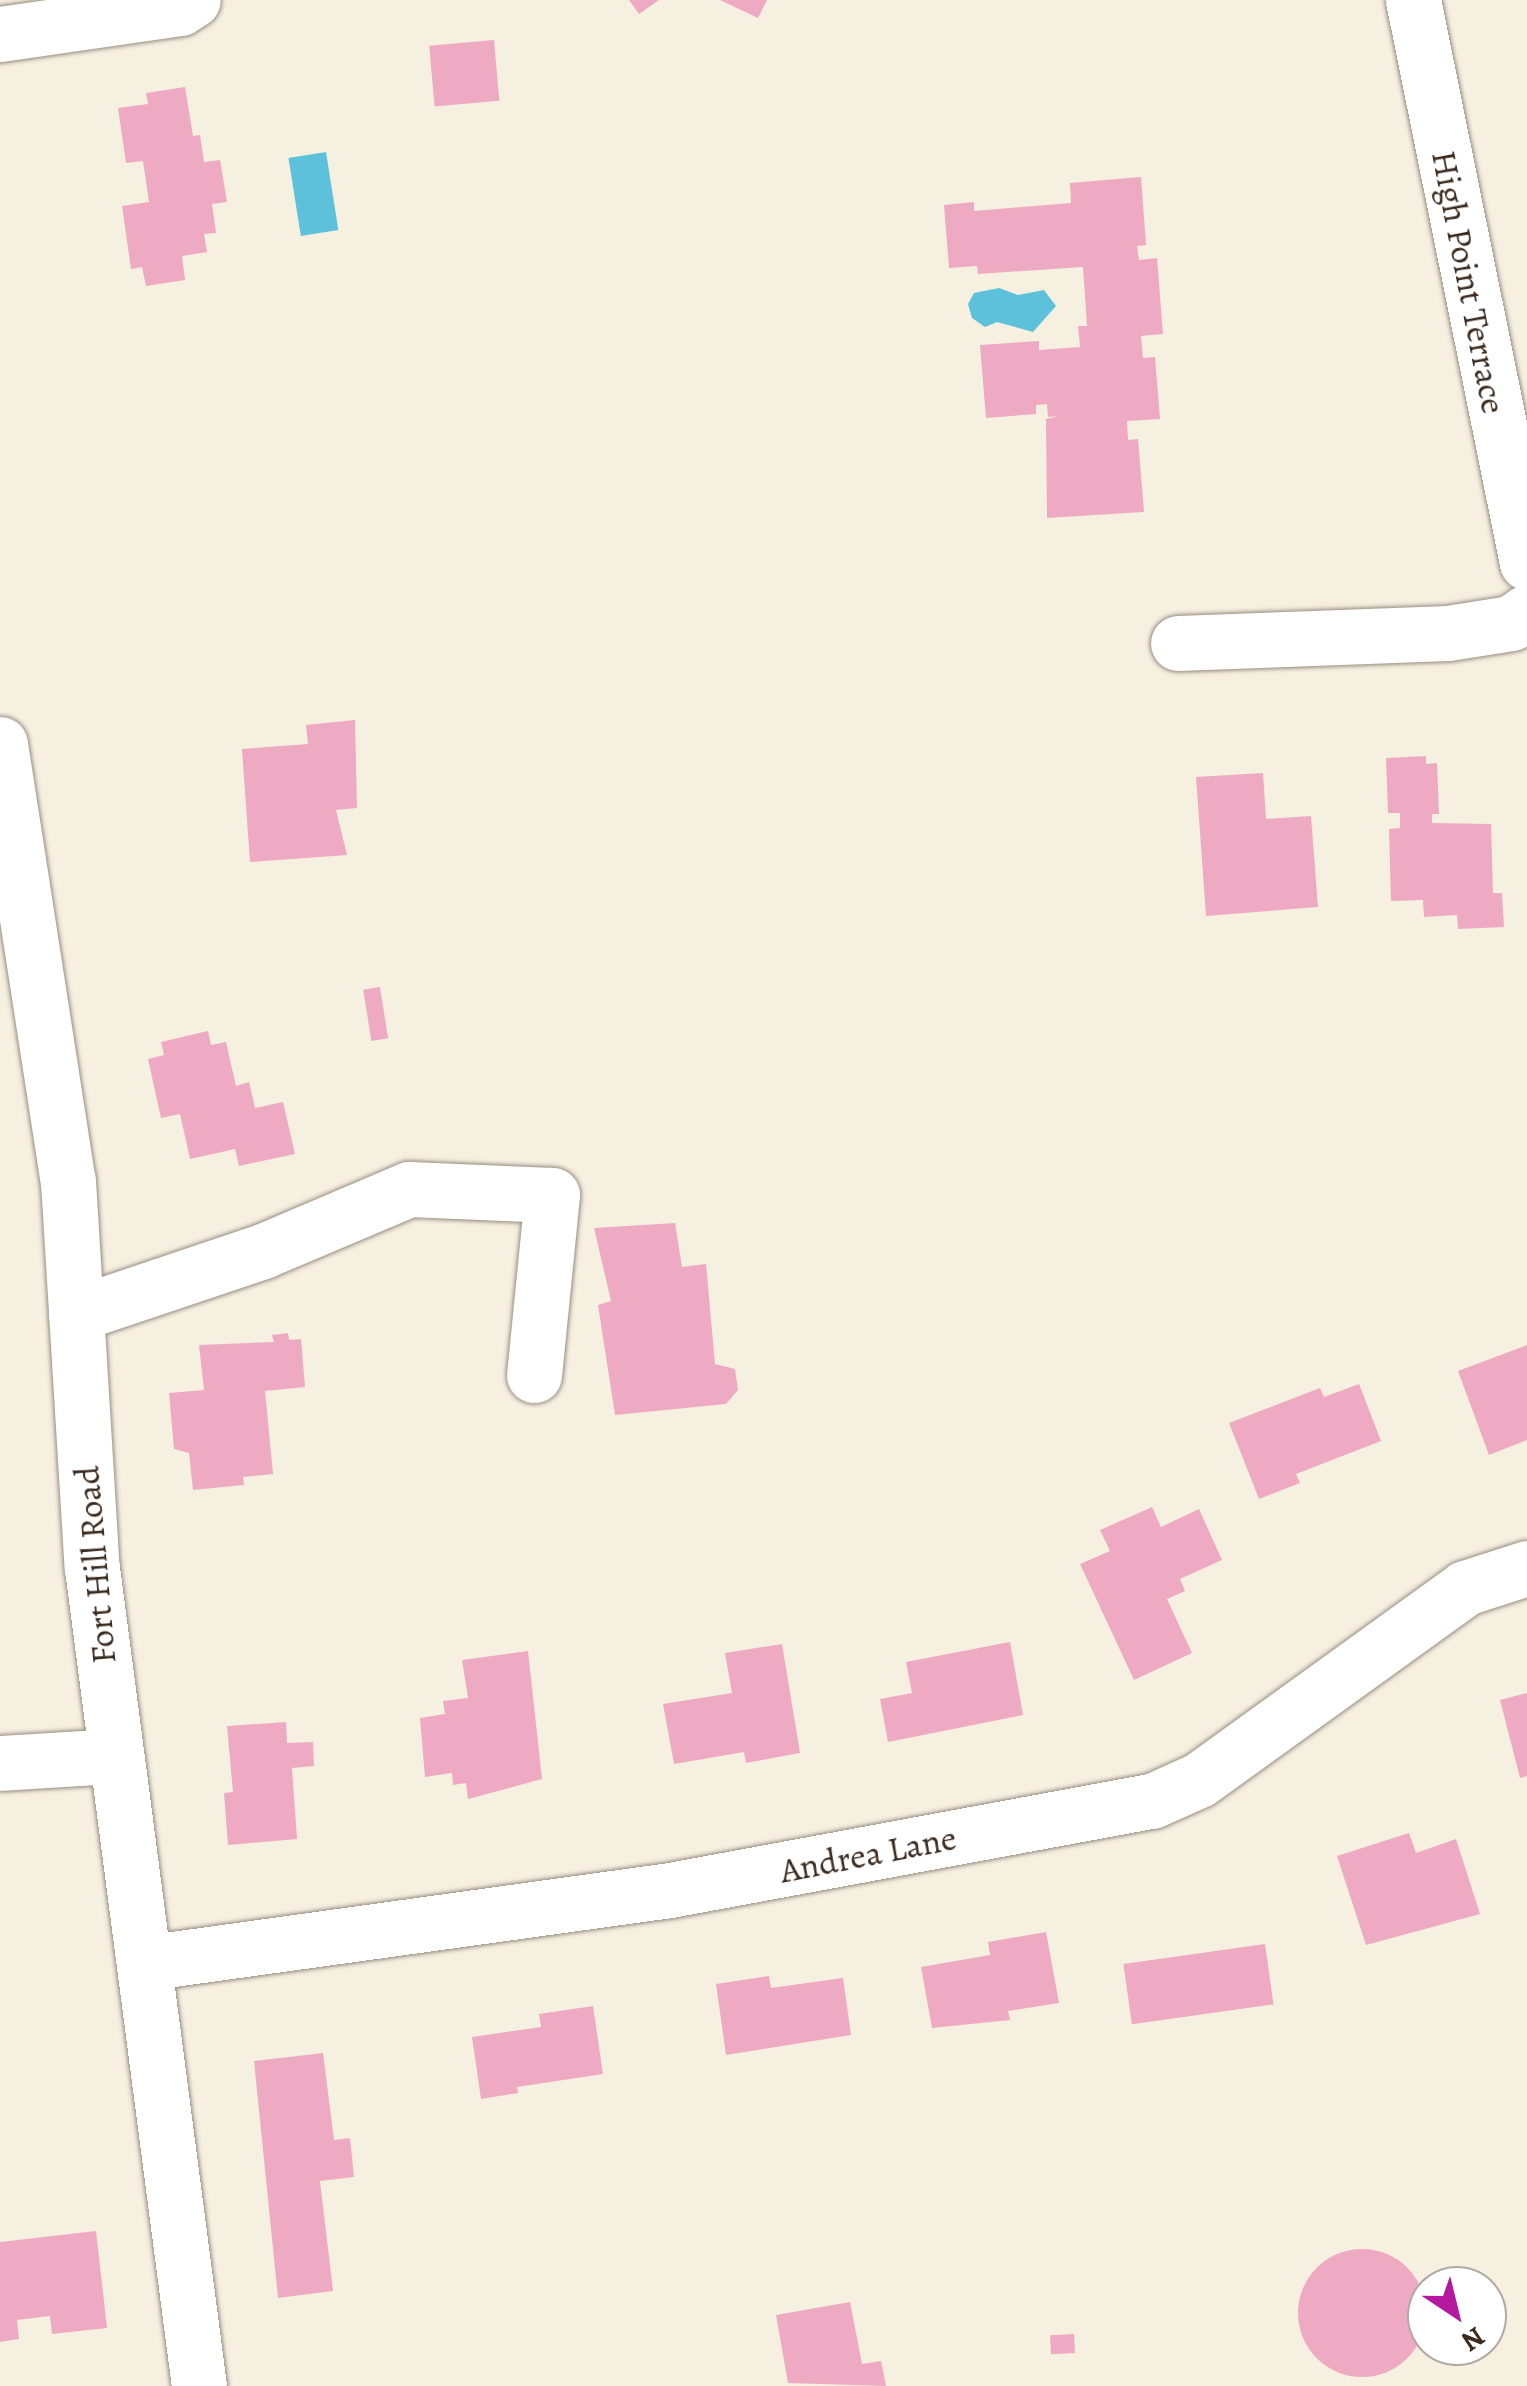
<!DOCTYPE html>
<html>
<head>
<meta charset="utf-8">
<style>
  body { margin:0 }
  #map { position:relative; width:1527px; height:2386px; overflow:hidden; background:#f6f0e1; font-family:Alegreya,serif }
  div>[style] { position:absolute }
  .water>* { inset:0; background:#5dc1db; transform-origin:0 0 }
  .building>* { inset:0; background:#edaac2; transform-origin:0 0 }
  .round { border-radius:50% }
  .roads { filter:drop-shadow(0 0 2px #988d80) drop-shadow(0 0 2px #988d80) }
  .minor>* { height:55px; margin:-27.5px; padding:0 27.5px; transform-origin:27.5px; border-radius:27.5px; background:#fff }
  span { translate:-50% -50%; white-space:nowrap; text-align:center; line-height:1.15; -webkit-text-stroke:10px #fff; paint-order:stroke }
  .street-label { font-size:35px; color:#3b2a1e }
  .north { position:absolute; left:1407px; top:2266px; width:100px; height:100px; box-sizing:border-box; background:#fff; border:2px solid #b1aaa5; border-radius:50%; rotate:145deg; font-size:28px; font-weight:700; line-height:40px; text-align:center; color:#3b2a1e }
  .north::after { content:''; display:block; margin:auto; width:35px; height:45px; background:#b5179e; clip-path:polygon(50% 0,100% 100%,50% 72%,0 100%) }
</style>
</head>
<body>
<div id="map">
  <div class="water">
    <div style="left:326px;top:152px;width:79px;height:38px;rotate:81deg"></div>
    <div style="clip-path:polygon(999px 288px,1018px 295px,1044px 290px,1056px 306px,1033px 332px,997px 322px,985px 327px,972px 318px,968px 304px,974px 293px)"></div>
  </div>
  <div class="building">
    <div style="clip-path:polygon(629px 0,659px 0,639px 14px)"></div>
    <div style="clip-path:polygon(720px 0,767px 0,758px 18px)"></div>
    <div style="left:494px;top:40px;width:61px;height:65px;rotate:85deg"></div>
    <div style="clip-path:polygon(185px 87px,193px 136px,200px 135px,204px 162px,220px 160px,227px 202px,212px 204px,216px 233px,204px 234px,207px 252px,182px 256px,185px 280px,146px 286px,142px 267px,131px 269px,122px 206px,149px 202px,143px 161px,126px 163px,118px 108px,148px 104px,146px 93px)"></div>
    <div style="clip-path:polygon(1141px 177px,1146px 245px,1137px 246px,1139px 260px,1157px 258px,1163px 334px,1141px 336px,1143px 358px,1155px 357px,1160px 419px,1127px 421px,1128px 440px,1138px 439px,1144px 512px,1047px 518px,1046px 419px,1059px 416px,1048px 417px,1047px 404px,1036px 405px,1036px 414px,986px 418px,980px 345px,1039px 341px,1039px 350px,1080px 347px,1078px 326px,1087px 326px,1083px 267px,978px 274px,977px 266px,949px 268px,944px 205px,974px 202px,974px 211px,1071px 203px,1070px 183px)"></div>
    <div style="clip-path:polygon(355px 720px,357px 808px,336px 810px,347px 855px,250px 862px,242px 749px,308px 744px,306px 725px)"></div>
    <div style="clip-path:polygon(1426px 756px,1426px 764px,1437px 763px,1439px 814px,1432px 814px,1432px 823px,1491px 824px,1493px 893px,1502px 893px,1504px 927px,1458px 929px,1457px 915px,1424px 917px,1423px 900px,1391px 901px,1389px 829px,1400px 828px,1400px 813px,1388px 813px,1386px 758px)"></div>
    <div style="clip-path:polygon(1263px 773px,1266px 819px,1311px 816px,1318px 907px,1206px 916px,1196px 777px)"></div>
    <div style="left:380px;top:987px;width:52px;height:17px;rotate:81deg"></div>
    <div style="clip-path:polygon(208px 1031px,211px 1045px,226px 1042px,236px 1086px,249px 1082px,255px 1108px,283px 1102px,295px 1154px,239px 1166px,235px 1149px,190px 1159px,180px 1114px,161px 1118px,148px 1059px,164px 1055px,161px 1042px)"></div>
    <div style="clip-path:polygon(675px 1223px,682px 1267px,706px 1264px,715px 1364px,735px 1369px,738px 1390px,726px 1404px,615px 1415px,598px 1305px,611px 1301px,594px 1228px)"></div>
    <div style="clip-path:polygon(288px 1333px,289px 1340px,301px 1339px,305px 1387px,265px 1391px,273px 1474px,243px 1477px,244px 1485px,193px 1490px,189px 1453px,174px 1449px,169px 1393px,204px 1390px,199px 1345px,274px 1342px,272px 1335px)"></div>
    <div style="clip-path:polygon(1527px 1345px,1527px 1440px,1489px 1455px,1458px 1371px)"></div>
    <div style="clip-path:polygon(1359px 1384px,1381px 1441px,1296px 1474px,1300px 1483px,1259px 1499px,1229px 1423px,1320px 1388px,1324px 1397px)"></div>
    <div style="clip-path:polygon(1152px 1507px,1161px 1527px,1199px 1509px,1222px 1560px,1180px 1579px,1185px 1591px,1167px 1599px,1192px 1653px,1134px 1680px,1080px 1564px,1110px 1551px,1100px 1530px)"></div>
    <div style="clip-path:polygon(1010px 1642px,1023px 1715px,888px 1742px,880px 1699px,912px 1693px,906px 1662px)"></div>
    <div style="clip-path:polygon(782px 1644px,800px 1753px,746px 1763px,744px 1752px,674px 1764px,663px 1704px,732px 1693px,725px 1653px)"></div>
    <div style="clip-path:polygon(528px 1651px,542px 1779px,468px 1799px,466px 1783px,453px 1785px,452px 1773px,425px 1777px,420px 1718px,445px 1714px,443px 1701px,468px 1698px,462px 1660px)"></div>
    <div style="clip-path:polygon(1527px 1693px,1527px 1776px,1520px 1778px,1500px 1700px)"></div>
    <div style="clip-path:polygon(286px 1722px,287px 1743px,313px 1742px,314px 1766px,292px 1768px,297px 1839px,228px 1845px,224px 1793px,233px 1792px,227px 1726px)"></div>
    <div style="clip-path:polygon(1409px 1833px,1416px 1853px,1456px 1839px,1480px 1914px,1366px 1945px,1337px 1856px)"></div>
    <div style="clip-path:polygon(1046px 1932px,1059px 2003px,1008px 2011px,1010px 2020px,932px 2028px,921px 1967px,990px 1955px,988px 1942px)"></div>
    <div style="left:1265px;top:1944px;width:61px;height:143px;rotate:82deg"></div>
    <div style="clip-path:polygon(769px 1976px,771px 1988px,843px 1978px,851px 2035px,726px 2055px,716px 1984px)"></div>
    <div style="clip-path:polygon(593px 2006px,603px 2074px,517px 2087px,518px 2093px,481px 2099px,472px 2037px,541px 2027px,539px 2014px)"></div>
    <div style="clip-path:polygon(323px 2053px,334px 2140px,350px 2138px,354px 2177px,320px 2181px,333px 2291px,278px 2298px,254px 2061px)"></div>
    <div style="clip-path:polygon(96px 2231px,107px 2328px,52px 2334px,50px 2316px,17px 2320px,19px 2339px,0 2342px,0 2242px)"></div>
    <div class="round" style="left:1298px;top:2249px;width:128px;height:128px"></div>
    <div style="clip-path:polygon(850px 2302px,862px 2364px,881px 2361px,886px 2386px,788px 2383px,776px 2315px)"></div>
    <div style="left:1074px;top:2334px;width:19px;height:24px;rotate:87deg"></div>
  </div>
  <div class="roads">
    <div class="minor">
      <div style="left:1413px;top:0;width:574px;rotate:78.55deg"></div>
      <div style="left:0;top:34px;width:182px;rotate:-8.2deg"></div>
      <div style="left:180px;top:8px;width:15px;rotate:-32deg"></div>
      <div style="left:1178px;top:643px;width:270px;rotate:-2.1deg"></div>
      <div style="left:1448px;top:633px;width:64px;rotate:-9deg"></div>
      <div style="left:1511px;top:623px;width:19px;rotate:-35deg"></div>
      <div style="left:0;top:744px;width:442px;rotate:81.2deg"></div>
      <div style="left:68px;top:1181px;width:388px;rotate:86.5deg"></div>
      <div style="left:92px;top:1568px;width:825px;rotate:82.55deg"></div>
      <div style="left:76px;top:1314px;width:197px;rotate:-18.6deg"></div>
      <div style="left:263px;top:1251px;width:159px;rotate:-23deg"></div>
      <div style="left:409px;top:1189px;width:143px;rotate:2.4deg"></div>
      <div style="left:552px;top:1195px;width:181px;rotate:95.7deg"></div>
      <div style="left:0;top:1763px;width:113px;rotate:-3.5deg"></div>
      <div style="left:144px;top:1963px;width:531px;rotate:-7.9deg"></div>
      <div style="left:670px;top:1890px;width:490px;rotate:-10.5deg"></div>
      <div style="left:1152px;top:1801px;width:51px;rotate:-24.1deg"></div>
      <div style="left:1199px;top:1780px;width:328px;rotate:-35.8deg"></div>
      <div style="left:1465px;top:1588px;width:65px;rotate:-17.9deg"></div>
    </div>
  </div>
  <div class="street-label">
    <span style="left:1469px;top:282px;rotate:79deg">High Point Terrace</span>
    <span style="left:95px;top:1565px;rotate:-95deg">Fort Hill Road</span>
    <span style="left:868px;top:1854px;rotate:-11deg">Andrea Lane</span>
  </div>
  <div class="north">N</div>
</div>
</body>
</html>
